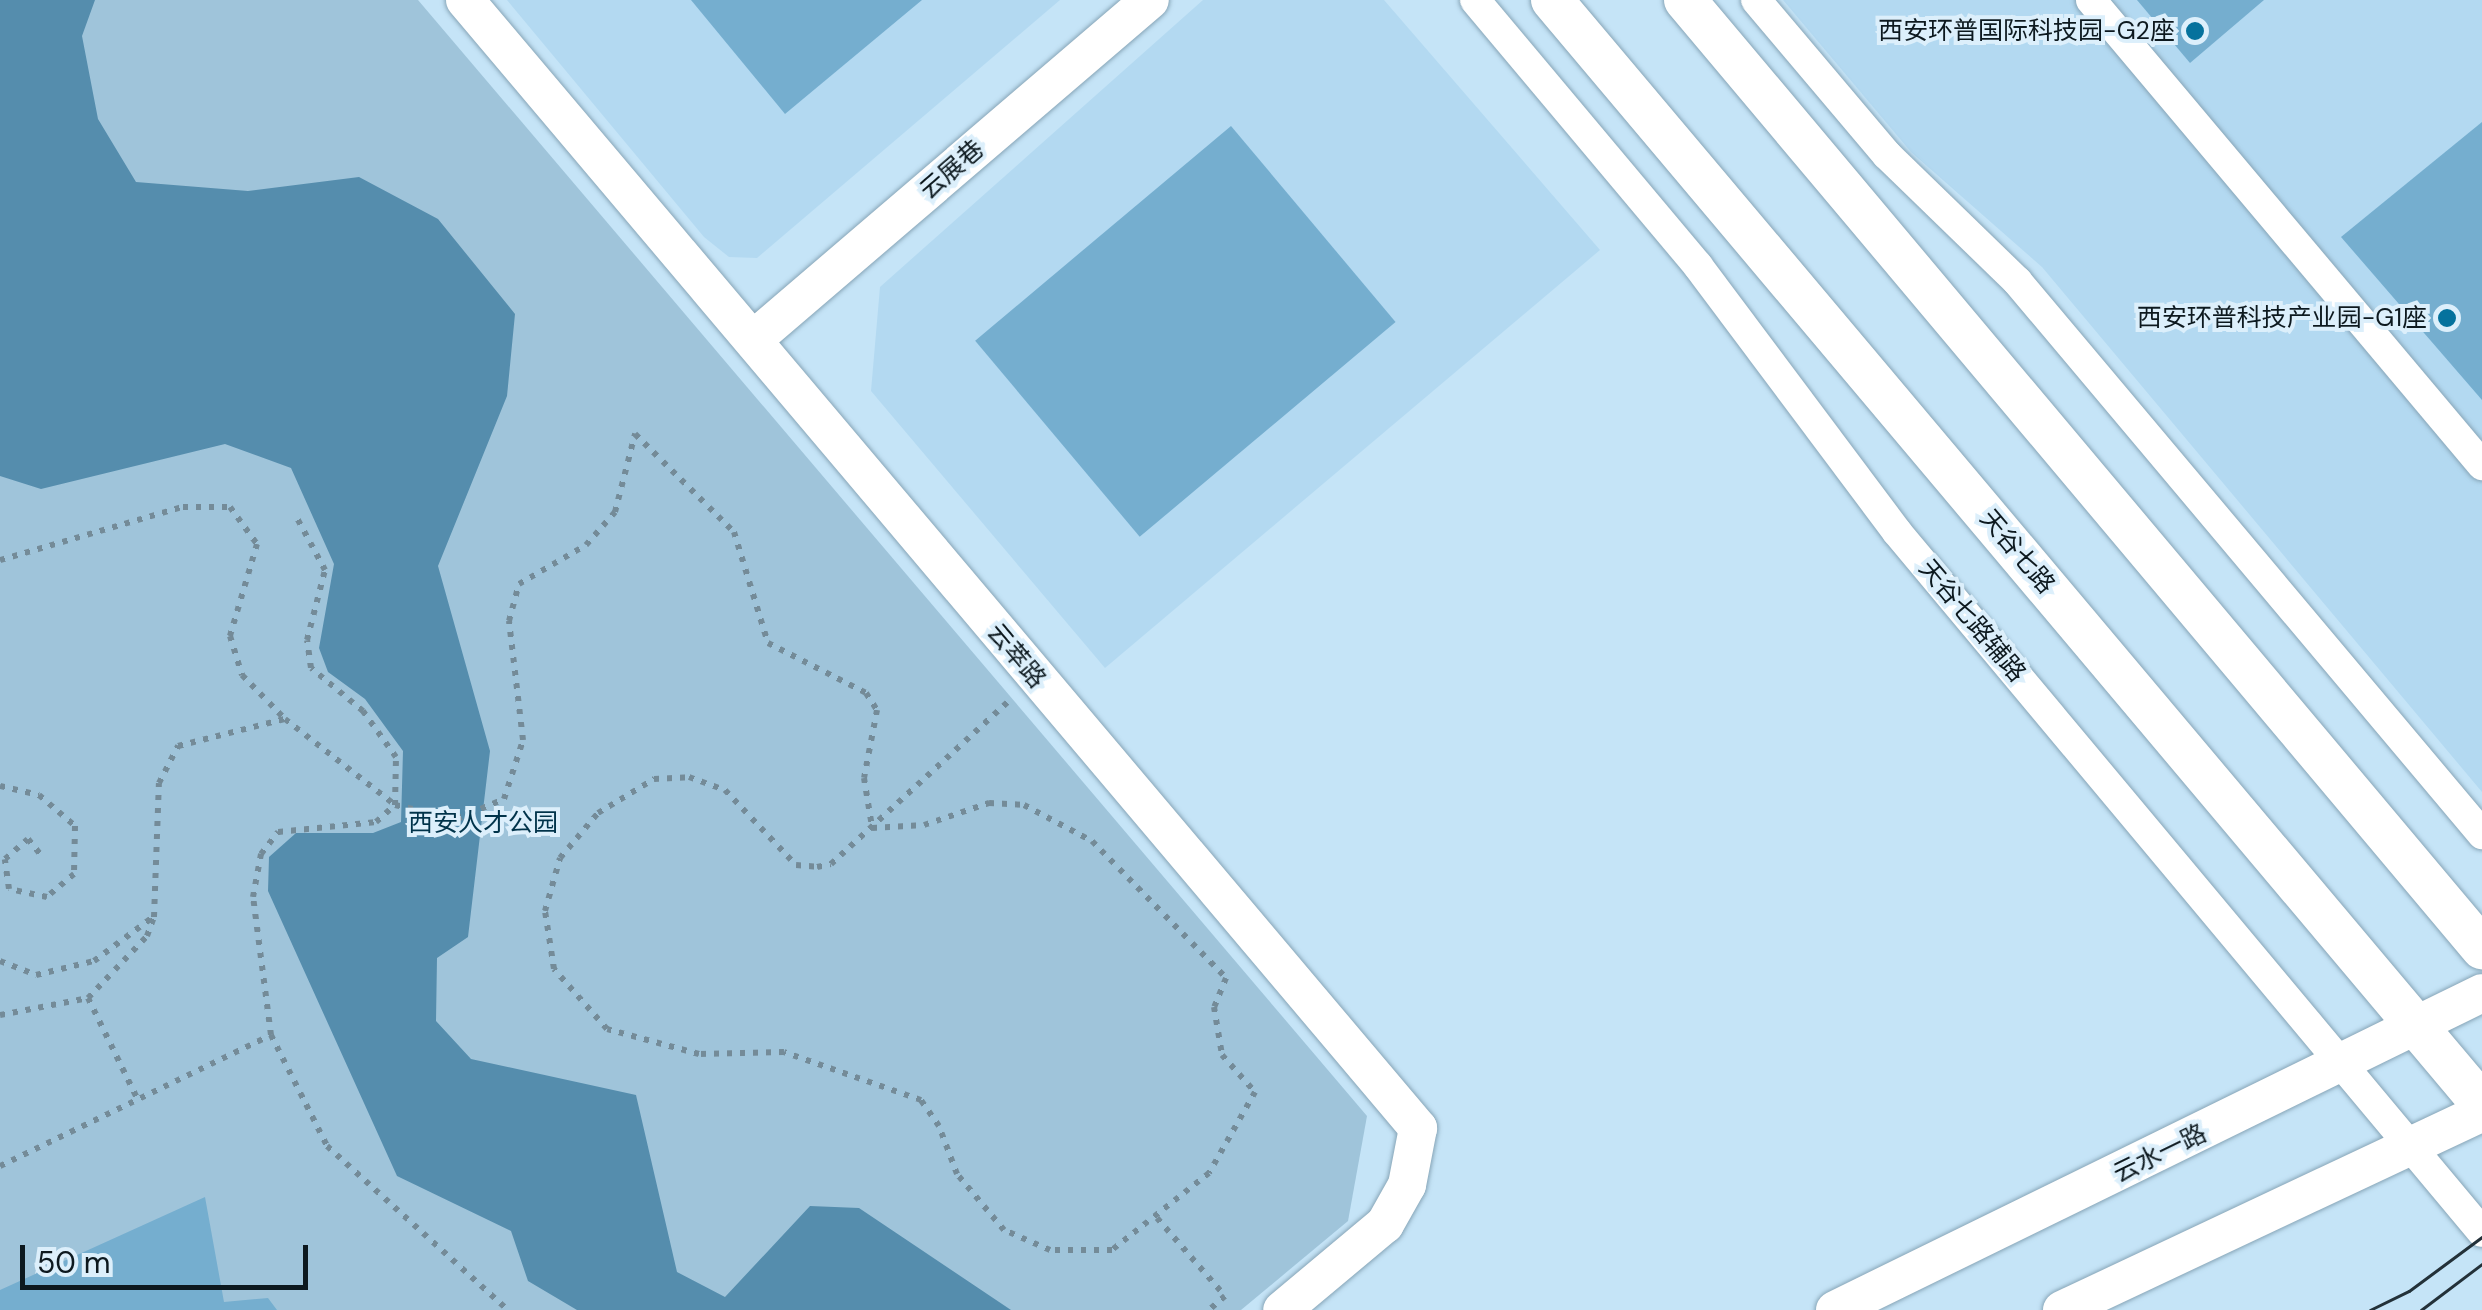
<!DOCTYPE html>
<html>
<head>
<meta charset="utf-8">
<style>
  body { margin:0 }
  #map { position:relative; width:2482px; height:1310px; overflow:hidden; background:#c5e4f7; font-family:"DM Sans","Noto Sans SC",sans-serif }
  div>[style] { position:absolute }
  .built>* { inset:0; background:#b3d9f1 }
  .green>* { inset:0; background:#9fc4da }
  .water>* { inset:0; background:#558dad }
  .building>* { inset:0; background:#75aecf; transform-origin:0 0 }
  .path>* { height:6px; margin-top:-3px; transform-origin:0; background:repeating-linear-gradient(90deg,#748b98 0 5px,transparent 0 13px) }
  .roads { filter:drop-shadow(0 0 2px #87a5b7) drop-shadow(0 0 2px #87a5b7) }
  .minor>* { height:30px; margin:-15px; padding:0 15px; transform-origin:15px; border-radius:15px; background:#fff }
  .tertiary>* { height:38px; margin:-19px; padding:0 19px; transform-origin:19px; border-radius:19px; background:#fff }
  .secondary>* { height:42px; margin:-21px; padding:0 21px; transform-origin:21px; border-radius:21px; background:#fff }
  .tram>* { height:2.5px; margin:-1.25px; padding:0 1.25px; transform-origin:1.25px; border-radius:1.25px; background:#233139 }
  .dots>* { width:28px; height:28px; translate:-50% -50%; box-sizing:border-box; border:5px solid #dceffb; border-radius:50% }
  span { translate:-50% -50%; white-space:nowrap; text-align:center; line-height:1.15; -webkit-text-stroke:8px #dceffb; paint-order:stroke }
  .poi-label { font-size:25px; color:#0d191f }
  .right { translate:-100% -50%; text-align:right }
  .street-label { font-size:25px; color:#0d191f }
  .park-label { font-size:25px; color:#00334a }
  .scale { position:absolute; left:20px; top:1245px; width:288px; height:45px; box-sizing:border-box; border:5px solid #0d191f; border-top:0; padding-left:12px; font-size:30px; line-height:35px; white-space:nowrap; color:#0d191f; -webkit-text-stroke:8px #dceffb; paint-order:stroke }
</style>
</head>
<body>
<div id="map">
  <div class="built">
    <div style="clip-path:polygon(507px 0,1060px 0,757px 258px,729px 257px,704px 237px)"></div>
    <div style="clip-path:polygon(1203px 0,1384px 0,1600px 250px,1105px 668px,871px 391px,880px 287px)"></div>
    <div style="clip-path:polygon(1783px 0,2482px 0,2482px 792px,2042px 267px,1911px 152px)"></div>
  </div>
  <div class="green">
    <div style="clip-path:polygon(0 0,418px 0,1367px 1116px,1348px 1221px,1241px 1310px,0 1310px)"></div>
  </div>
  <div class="water">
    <div style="clip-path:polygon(0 0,95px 0,82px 36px,98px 119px,136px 182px,248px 191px,359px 177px,438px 219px,515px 314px,507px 396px,438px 566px,490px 751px,468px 937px,437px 958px,436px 1021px,471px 1059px,636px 1095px,677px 1272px,725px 1297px,810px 1206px,859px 1208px,1011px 1310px,577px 1310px,528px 1281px,511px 1231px,397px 1176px,268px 891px,269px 857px,296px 833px,373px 833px,401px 822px,403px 751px,365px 699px,328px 672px,319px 648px,334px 564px,291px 468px,225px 444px,41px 489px,0 476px)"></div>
  </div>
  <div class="building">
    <div style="clip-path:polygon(691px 0,922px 0,785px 114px)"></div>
    <div style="clip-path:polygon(2137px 0,2264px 0,2190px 63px)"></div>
    <div style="clip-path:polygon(2482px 122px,2482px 400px,2341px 237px)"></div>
    <div style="left:1231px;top:126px;width:256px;height:334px;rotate:50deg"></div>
    <div style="clip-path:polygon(205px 1197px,224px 1302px,268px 1298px,277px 1310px,0 1310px,0 1290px)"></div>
  </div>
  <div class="path">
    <div style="left:0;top:560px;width:191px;rotate:-16.2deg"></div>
    <div style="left:183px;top:507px;width:47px"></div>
    <div style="left:230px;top:507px;width:46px;rotate:53.9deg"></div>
    <div style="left:257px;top:544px;width:96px;rotate:106.4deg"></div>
    <div style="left:230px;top:636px;width:41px;rotate:72.9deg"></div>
    <div style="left:242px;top:675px;width:62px;rotate:45.7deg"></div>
    <div style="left:285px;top:719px;width:140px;rotate:38deg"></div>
    <div style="left:395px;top:805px;width:64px;rotate:12.7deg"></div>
    <div style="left:457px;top:819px;width:51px;rotate:-23.1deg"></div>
    <div style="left:504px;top:799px;width:62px;rotate:-72.1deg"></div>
    <div style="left:523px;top:740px;width:120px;rotate:-96.7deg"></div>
    <div style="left:509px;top:621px;width:38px;rotate:-75deg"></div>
    <div style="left:519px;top:584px;width:78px;rotate:-30.2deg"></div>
    <div style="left:586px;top:545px;width:44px;rotate:-48.7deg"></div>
    <div style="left:615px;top:512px;width:81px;rotate:-75.6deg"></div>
    <div style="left:635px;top:434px;width:139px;rotate:44.7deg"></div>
    <div style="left:734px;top:532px;width:116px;rotate:73deg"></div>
    <div style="left:768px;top:643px;width:110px;rotate:27deg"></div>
    <div style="left:866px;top:693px;width:20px;rotate:57deg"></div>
    <div style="left:877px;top:710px;width:69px;rotate:100.8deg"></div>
    <div style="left:864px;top:778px;width:50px;rotate:80.7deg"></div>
    <div style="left:0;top:786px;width:40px;rotate:13deg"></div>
    <div style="left:39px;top:795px;width:48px;rotate:40.7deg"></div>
    <div style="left:75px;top:826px;width:48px;rotate:91.2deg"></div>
    <div style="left:74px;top:874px;width:35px;rotate:140deg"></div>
    <div style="left:47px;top:897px;width:39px;rotate:-168deg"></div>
    <div style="left:9px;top:889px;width:30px;rotate:-98deg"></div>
    <div style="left:5px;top:859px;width:30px;rotate:-41deg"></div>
    <div style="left:28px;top:839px;width:22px;rotate:51deg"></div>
    <div style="left:872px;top:828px;width:52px;rotate:-3.3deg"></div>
    <div style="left:924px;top:825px;width:69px;rotate:-18.7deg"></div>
    <div style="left:989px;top:803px;width:35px;rotate:3deg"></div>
    <div style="left:1024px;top:805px;width:77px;rotate:27.9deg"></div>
    <div style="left:1092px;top:841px;width:192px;rotate:45.6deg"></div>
    <div style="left:1226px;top:978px;width:31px;rotate:112deg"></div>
    <div style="left:1214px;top:1007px;width:49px;rotate:80.5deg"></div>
    <div style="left:1222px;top:1055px;width:50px;rotate:48.3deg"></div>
    <div style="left:1255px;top:1092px;width:93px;rotate:119.6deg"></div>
    <div style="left:1209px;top:1173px;width:124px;rotate:141.6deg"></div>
    <div style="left:1112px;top:1250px;width:62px;rotate:180deg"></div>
    <div style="left:1050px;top:1250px;width:50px;rotate:-156.5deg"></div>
    <div style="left:1004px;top:1230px;width:73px;rotate:-130deg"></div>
    <div style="left:957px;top:1174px;width:51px;rotate:-110.6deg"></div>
    <div style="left:939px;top:1126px;width:32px;rotate:-125deg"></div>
    <div style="left:921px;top:1100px;width:145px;rotate:-160.7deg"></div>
    <div style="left:784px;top:1052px;width:85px;rotate:178.7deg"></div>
    <div style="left:699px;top:1054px;width:95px;rotate:-164.8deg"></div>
    <div style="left:607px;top:1029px;width:80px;rotate:-131.5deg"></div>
    <div style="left:554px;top:969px;width:59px;rotate:-98.8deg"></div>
    <div style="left:545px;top:911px;width:55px;rotate:-74.2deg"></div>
    <div style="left:560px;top:858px;width:59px;rotate:-49.8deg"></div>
    <div style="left:598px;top:813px;width:66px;rotate:-31.3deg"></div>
    <div style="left:654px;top:779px;width:35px;rotate:-3deg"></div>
    <div style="left:689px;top:777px;width:38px;rotate:20deg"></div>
    <div style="left:725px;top:790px;width:103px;rotate:46.6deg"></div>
    <div style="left:796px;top:865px;width:21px;rotate:5deg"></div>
    <div style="left:817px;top:867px;width:14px;rotate:-12deg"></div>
    <div style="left:831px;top:864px;width:243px;rotate:-42.5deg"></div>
    <div style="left:0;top:961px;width:39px;rotate:21deg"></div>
    <div style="left:36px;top:975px;width:60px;rotate:-13.6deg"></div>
    <div style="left:94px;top:961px;width:74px;rotate:-36.7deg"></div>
    <div style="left:88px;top:998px;width:114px;rotate:63.9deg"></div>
    <div style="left:0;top:1015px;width:90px;rotate:-10.9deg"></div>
    <div style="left:88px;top:998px;width:86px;rotate:-46.4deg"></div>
    <div style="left:147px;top:936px;width:20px;rotate:-70deg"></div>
    <div style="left:154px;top:917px;width:134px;rotate:-87.9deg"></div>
    <div style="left:159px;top:783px;width:42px;rotate:-62.8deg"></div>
    <div style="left:178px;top:746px;width:110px;rotate:-14.2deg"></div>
    <div style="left:271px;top:1035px;width:124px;rotate:63.2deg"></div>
    <div style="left:327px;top:1146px;width:244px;rotate:42.2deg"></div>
    <div style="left:0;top:1166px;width:301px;rotate:-25.8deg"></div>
    <div style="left:271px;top:1035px;width:139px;rotate:-97.4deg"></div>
    <div style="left:253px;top:897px;width:44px;rotate:-79.5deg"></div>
    <div style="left:261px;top:854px;width:28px;rotate:-52deg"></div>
    <div style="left:278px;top:832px;width:99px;rotate:-5.8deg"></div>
    <div style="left:376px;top:822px;width:25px;rotate:-42deg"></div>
    <div style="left:395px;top:805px;width:48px;rotate:-88.8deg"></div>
    <div style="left:396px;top:757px;width:57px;rotate:-125.7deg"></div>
    <div style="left:363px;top:711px;width:67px;rotate:-140.4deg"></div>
    <div style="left:311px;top:668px;width:28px;rotate:-98deg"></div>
    <div style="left:307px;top:640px;width:72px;rotate:-75.6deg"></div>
    <div style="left:325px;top:570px;width:59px;rotate:-118.3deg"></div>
    <div style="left:1157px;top:1218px;width:103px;rotate:48.9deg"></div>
    <div style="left:1225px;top:1296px;width:21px;rotate:139deg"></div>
  </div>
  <div class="roads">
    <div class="minor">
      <div style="left:1475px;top:0;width:347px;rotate:50deg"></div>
      <div style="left:1698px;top:266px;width:332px;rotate:53.2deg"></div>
      <div style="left:1897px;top:532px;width:912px;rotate:50.11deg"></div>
      <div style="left:1756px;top:0;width:203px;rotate:49.8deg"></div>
      <div style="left:1887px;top:155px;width:181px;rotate:44.1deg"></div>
      <div style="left:2017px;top:281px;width:723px;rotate:49.94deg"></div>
      <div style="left:2091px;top:0;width:608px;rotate:49.94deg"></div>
    </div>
    <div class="tertiary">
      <div style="left:465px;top:0;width:1477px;rotate:49.81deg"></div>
      <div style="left:1418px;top:1128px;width:58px;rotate:100.9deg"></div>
      <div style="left:1407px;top:1185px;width:45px;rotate:119.4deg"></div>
      <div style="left:1385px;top:1224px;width:134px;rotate:140.1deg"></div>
      <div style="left:754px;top:339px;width:521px;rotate:-40.57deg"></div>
      <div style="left:1835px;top:1310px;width:720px;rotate:-26.1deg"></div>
      <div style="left:2062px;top:1310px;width:464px;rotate:-25.2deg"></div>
    </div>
    <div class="secondary">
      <div style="left:1552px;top:0;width:1444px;rotate:49.89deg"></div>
      <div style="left:1685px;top:0;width:1239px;rotate:49.95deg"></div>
    </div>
  </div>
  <div class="tram">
    <div style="left:2370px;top:1310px;width:43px;rotate:-26deg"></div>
    <div style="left:2409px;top:1291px;width:91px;rotate:-36.5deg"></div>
    <div style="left:2421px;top:1310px;width:76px;rotate:-37deg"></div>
  </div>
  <div class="dots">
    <div style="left:2195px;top:31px;background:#05729d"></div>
    <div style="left:2447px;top:318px;background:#05729d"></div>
  </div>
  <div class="poi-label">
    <span class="right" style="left:2175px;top:31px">西安环普国际科技园-G2座</span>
    <span class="right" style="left:2427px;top:318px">西安环普科技产业园-G1座</span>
  </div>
  <div class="street-label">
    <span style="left:952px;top:170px;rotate:-41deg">云展巷</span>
    <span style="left:2017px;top:552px;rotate:50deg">天谷七路</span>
    <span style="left:1972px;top:621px;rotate:50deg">天谷七路辅路</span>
    <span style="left:1016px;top:656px;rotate:50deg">云萃路</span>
    <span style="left:2160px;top:1154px;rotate:-26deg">云水一路</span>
  </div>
  <div class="park-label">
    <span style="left:483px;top:823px">西安人才公园</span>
  </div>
  <div class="scale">50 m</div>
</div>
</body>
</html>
